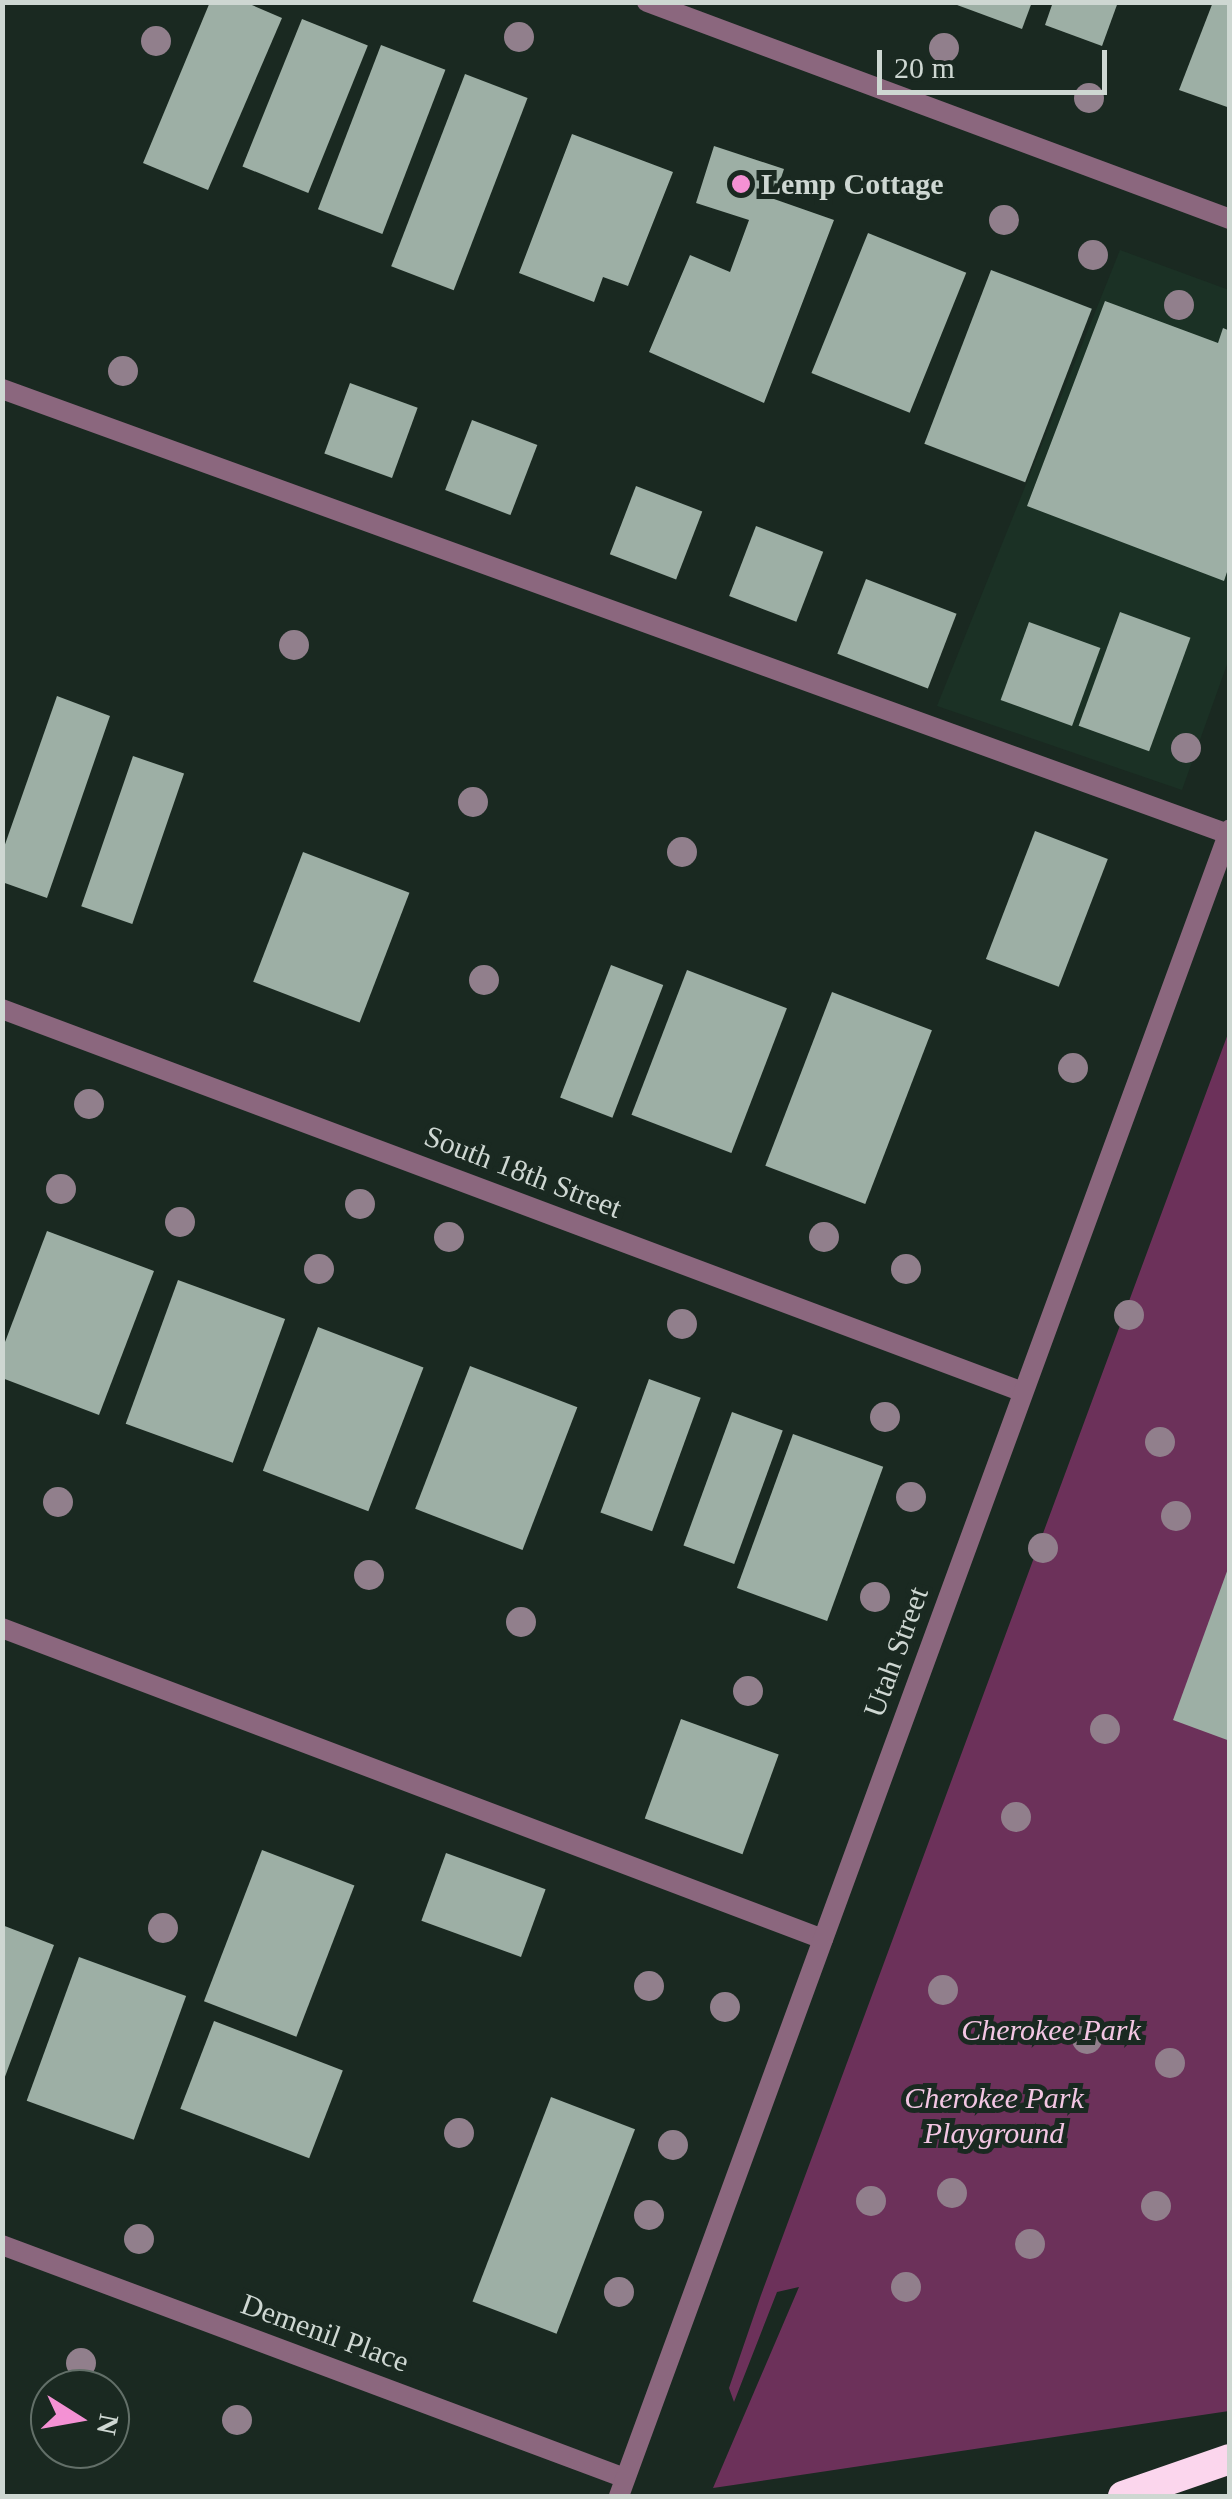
<!DOCTYPE html>
<html>
<head>
<meta charset="utf-8">
<style>
  body { margin:0 }
  #map { position:relative; width:1232px; height:2499px; overflow:hidden; background:#1a2921; font-family:"Times New Roman",serif }
  div>[style] { position:absolute }
  .built>* { inset:0; background:#1b3125 }
  .green>* { inset:0; background:#6c315a }
  .building>* { inset:0; background:#9dafa5; transform-origin:0 0 }
  .lane>* { height:20px; margin:-10px; padding:0 10px; transform-origin:10px; border-radius:10px; background:#8b677e }
  .street>* { height:20px; margin:-10px; padding:0 10px; transform-origin:10px; border-radius:10px; background:#8b677e }
  .highway>* { height:30px; margin:-15px; padding:0 15px; transform-origin:15px; border-radius:15px; background:#fbd6ed }
  .trees>* { width:30px; height:30px; margin:-15px; border-radius:50%; background:#917f8c }
  .dots>* { width:28px; height:28px; translate:-50% -50%; box-sizing:border-box; border:5px solid #1a2921; border-radius:50% }
  span { translate:-50% -50%; white-space:nowrap; text-align:center; line-height:1.15; -webkit-text-stroke:10px #1a2921; paint-order:stroke }
  .poi-label { font-size:30px; color:#ced7d2; font-weight:700 }
  .left { translate:0 -50%; text-align:left }
  .street-label { font-size:30px; color:#ced7d2 }
  .park-label { font-size:30px; color:#f3c6e3; font-style:italic }
  .frame { position:absolute; inset:0; border:5px solid #ced7d2; pointer-events:none }
  .north { position:absolute; left:30px; top:2369px; width:100px; height:100px; box-sizing:border-box; background:#1a2921; border:2px solid #626f68; border-radius:50%; rotate:101deg; font-size:28px; font-weight:700; line-height:40px; text-align:center; color:#ced7d2 }
  .north::after { content:''; display:block; margin:auto; width:35px; height:45px; background:#f491d4; clip-path:polygon(50% 0,100% 100%,50% 72%,0 100%) }
  .scale { position:absolute; left:877px; top:50px; width:230px; height:45px; box-sizing:border-box; border:5px solid #ced7d2; border-top:0; padding-left:12px; font-size:30px; line-height:35px; white-space:nowrap; color:#ced7d2; -webkit-text-stroke:8px #1a2921; paint-order:stroke }
</style>
</head>
<body>
<div id="map">
  <div class="built">
    <div style="clip-path:polygon(1120px 250px,1229px 290px,1229px 659px,1182px 790px,937px 706px)"></div>
  </div>
  <div class="green">
    <div style="clip-path:polygon(1229px 1031px,1229px 2411px,713px 2488px,799px 2287px,777px 2292px,734px 2402px,729px 2388px,761px 2295px)"></div>
  </div>
  <div class="building">
    <div style="clip-path:polygon(210px 2px,245px 2px,282px 18px,208px 190px,143px 163px)"></div>
    <div style="clip-path:polygon(949px 2px,1032px 2px,1022px 29px)"></div>
    <div style="clip-path:polygon(1053px 2px,1118px 2px,1102px 46px,1045px 25px)"></div>
    <div style="clip-path:polygon(1213px 2px,1230px 2px,1230px 108px,1179px 90px)"></div>
    <div style="left:302px;top:19px;width:71px;height:159px;rotate:22deg"></div>
    <div style="left:381px;top:45px;width:69px;height:176px;rotate:21deg"></div>
    <div style="left:465px;top:74px;width:67px;height:206px;rotate:21deg"></div>
    <div style="clip-path:polygon(572px 134px,673px 172px,628px 286px,603px 277px,594px 302px,519px 273px)"></div>
    <div style="clip-path:polygon(714px 146px,784px 169px,774px 199px,834px 220px,764px 403px,649px 352px,690px 255px,730px 272px,749px 220px,696px 203px)"></div>
    <div style="left:868px;top:233px;width:106px;height:151px;rotate:22deg"></div>
    <div style="left:991px;top:270px;width:108px;height:186px;rotate:21deg"></div>
    <div style="clip-path:polygon(1105px 301px,1218px 343px,1223px 328px,1230px 331px,1230px 563px,1224px 581px,1027px 506px)"></div>
    <div style="left:350px;top:383px;width:72px;height:75px;rotate:20deg"></div>
    <div style="left:472px;top:420px;width:70px;height:75px;rotate:21deg"></div>
    <div style="left:636px;top:486px;width:71px;height:73px;rotate:21deg"></div>
    <div style="left:756px;top:526px;width:72px;height:75px;rotate:21deg"></div>
    <div style="left:866px;top:579px;width:97px;height:80px;rotate:21deg"></div>
    <div style="left:1120px;top:612px;width:75px;height:121px;rotate:20deg"></div>
    <div style="left:1029px;top:622px;width:76px;height:83px;rotate:20deg"></div>
    <div style="clip-path:polygon(57px 696px,110px 716px,47px 898px,2px 882px,2px 853px)"></div>
    <div style="left:133px;top:756px;width:54px;height:159px;rotate:19deg"></div>
    <div style="left:1035px;top:831px;width:78px;height:137px;rotate:21deg"></div>
    <div style="left:303px;top:852px;width:114px;height:139px;rotate:21deg"></div>
    <div style="left:611px;top:965px;width:56px;height:142px;rotate:21deg"></div>
    <div style="left:687px;top:970px;width:107px;height:155px;rotate:21deg"></div>
    <div style="left:832px;top:992px;width:107px;height:186px;rotate:21deg"></div>
    <div style="clip-path:polygon(47px 1231px,154px 1271px,99px 1415px,2px 1378px,2px 1350px)"></div>
    <div style="left:178px;top:1280px;width:114px;height:153px;rotate:20deg"></div>
    <div style="left:318px;top:1327px;width:113px;height:154px;rotate:21deg"></div>
    <div style="left:470px;top:1366px;width:115px;height:153px;rotate:21deg"></div>
    <div style="left:649px;top:1379px;width:55px;height:142px;rotate:20deg"></div>
    <div style="left:732px;top:1412px;width:54px;height:142px;rotate:20deg"></div>
    <div style="left:793px;top:1434px;width:96px;height:164px;rotate:20deg"></div>
    <div style="clip-path:polygon(1230px 1563px,1230px 1741px,1173px 1720px)"></div>
    <div style="left:681px;top:1719px;width:104px;height:106px;rotate:20deg"></div>
    <div style="left:262px;top:1850px;width:99px;height:162px;rotate:21deg"></div>
    <div style="left:446px;top:1853px;width:106px;height:72px;rotate:20deg"></div>
    <div style="clip-path:polygon(2px 1925px,54px 1945px,3px 2082px,2px 2082px)"></div>
    <div style="left:79px;top:1957px;width:114px;height:153px;rotate:20deg"></div>
    <div style="left:214px;top:2021px;width:138px;height:94px;rotate:21deg"></div>
    <div style="left:551px;top:2097px;width:90px;height:219px;rotate:21deg"></div>
  </div>
  <div class="lane">
    <div style="left:2px;top:389px;width:1304px;rotate:19.95deg"></div>
    <div style="left:2px;top:1628px;width:878px;rotate:20.75deg"></div>
  </div>
  <div class="street">
    <div style="left:647px;top:2px;width:622px;rotate:20.42deg"></div>
    <div style="left:2px;top:1009px;width:1090px;rotate:20.56deg"></div>
    <div style="left:2px;top:2245px;width:665px;rotate:20.51deg"></div>
    <div style="left:619px;top:2496px;width:1775px;rotate:-69.87deg"></div>
  </div>
  <div class="highway">
    <div style="left:1123px;top:2496px;width:113px;rotate:-19.1deg"></div>
  </div>
  <div class="trees">
    <div style="left:519px;top:37px"></div>
    <div style="left:156px;top:41px"></div>
    <div style="left:944px;top:48px"></div>
    <div style="left:1089px;top:98px"></div>
    <div style="left:1004px;top:220px"></div>
    <div style="left:1093px;top:255px"></div>
    <div style="left:1179px;top:305px"></div>
    <div style="left:123px;top:371px"></div>
    <div style="left:294px;top:645px"></div>
    <div style="left:1186px;top:748px"></div>
    <div style="left:473px;top:802px"></div>
    <div style="left:682px;top:852px"></div>
    <div style="left:484px;top:980px"></div>
    <div style="left:1073px;top:1068px"></div>
    <div style="left:89px;top:1104px"></div>
    <div style="left:61px;top:1189px"></div>
    <div style="left:360px;top:1204px"></div>
    <div style="left:180px;top:1222px"></div>
    <div style="left:449px;top:1237px"></div>
    <div style="left:824px;top:1237px"></div>
    <div style="left:319px;top:1269px"></div>
    <div style="left:906px;top:1269px"></div>
    <div style="left:1129px;top:1315px"></div>
    <div style="left:682px;top:1324px"></div>
    <div style="left:885px;top:1417px"></div>
    <div style="left:1160px;top:1442px"></div>
    <div style="left:911px;top:1497px"></div>
    <div style="left:58px;top:1502px"></div>
    <div style="left:1176px;top:1516px"></div>
    <div style="left:1043px;top:1548px"></div>
    <div style="left:369px;top:1575px"></div>
    <div style="left:875px;top:1597px"></div>
    <div style="left:521px;top:1622px"></div>
    <div style="left:748px;top:1691px"></div>
    <div style="left:1105px;top:1729px"></div>
    <div style="left:1016px;top:1817px"></div>
    <div style="left:163px;top:1928px"></div>
    <div style="left:649px;top:1986px"></div>
    <div style="left:943px;top:1990px"></div>
    <div style="left:725px;top:2007px"></div>
    <div style="left:1087px;top:2039px"></div>
    <div style="left:1170px;top:2063px"></div>
    <div style="left:459px;top:2133px"></div>
    <div style="left:673px;top:2145px"></div>
    <div style="left:952px;top:2193px"></div>
    <div style="left:871px;top:2201px"></div>
    <div style="left:1156px;top:2206px"></div>
    <div style="left:649px;top:2215px"></div>
    <div style="left:139px;top:2239px"></div>
    <div style="left:1030px;top:2244px"></div>
    <div style="left:906px;top:2287px"></div>
    <div style="left:619px;top:2292px"></div>
    <div style="left:81px;top:2363px"></div>
    <div style="left:237px;top:2420px"></div>
  </div>
  <div class="dots">
    <div style="left:741px;top:184px;background:#f491d4"></div>
  </div>
  <div class="poi-label">
    <span class="left" style="left:761px;top:184px">Lemp Cottage</span>
  </div>
  <div class="street-label">
    <span style="left:523px;top:1172px;rotate:21deg">South 18th Street</span>
    <span style="left:896px;top:1652px;rotate:-70deg">Utah Street</span>
    <span style="left:325px;top:2333px;rotate:20deg">Demenil Place</span>
  </div>
  <div class="park-label">
    <span style="left:1051px;top:2030px">Cherokee Park</span>
    <span style="left:994px;top:2115px">Cherokee Park<br>Playground</span>
  </div>
  <div class="frame"></div>
  <div class="north">N</div>
  <div class="scale">20 m</div>
</div>
</body>
</html>
